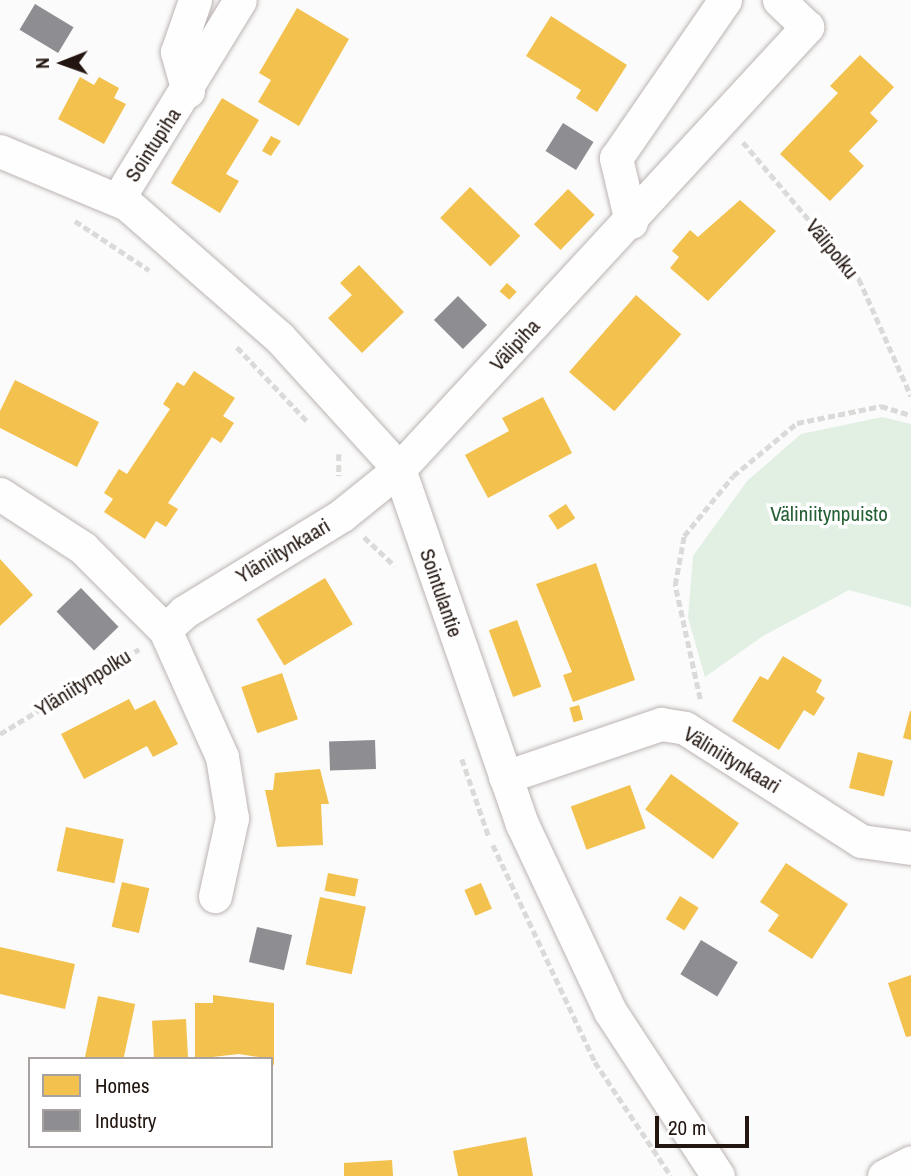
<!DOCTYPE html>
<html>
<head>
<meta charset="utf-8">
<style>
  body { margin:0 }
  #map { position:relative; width:911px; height:1176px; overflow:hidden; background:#fbfbfb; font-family:"Archivo Narrow",sans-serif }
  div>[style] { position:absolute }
  .green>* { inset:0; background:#e1f0e3 }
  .homes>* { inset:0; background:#f2c14e; transform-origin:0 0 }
  .industry>* { inset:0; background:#8d8d92; transform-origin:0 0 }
  .path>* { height:4.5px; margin-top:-2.25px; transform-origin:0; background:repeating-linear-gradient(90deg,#dbdad9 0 7px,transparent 0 10.5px) }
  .roads { filter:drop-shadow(0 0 2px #bbb4b2) drop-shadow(0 0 2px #bbb4b2) }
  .minor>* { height:33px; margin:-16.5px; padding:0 16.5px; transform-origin:16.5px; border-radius:16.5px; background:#fefefe }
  span { translate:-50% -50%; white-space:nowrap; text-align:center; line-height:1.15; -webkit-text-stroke:7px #fff; paint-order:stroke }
  .street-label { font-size:21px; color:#231610 }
  .park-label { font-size:21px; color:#266135 }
  .legend { position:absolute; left:28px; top:1057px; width:245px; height:91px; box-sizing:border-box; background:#fff; border:2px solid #a7a29f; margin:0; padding:9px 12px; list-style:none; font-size:21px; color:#231610 }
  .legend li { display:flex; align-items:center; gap:14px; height:35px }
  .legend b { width:35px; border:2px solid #a7a29f }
  .north { position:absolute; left:28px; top:28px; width:70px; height:70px; -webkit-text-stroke:5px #fff; paint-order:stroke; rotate:269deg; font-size:19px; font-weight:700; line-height:28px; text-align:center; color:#231610 }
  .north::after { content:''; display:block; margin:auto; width:24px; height:32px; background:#231610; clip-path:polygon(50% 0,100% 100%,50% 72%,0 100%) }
  .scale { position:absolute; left:655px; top:1116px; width:94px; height:32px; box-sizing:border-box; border:4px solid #231610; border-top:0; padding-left:9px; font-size:21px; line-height:24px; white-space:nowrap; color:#231610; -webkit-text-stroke:5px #fff; paint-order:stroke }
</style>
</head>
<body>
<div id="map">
  <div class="green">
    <div style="clip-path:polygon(882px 417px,911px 424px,911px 607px,849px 590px,763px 636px,705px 677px,688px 618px,693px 556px,747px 481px,801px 434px)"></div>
  </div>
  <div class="homes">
    <div style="clip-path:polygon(297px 8px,349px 39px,299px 126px,258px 102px,271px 80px,259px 73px)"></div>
    <div style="clip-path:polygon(551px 16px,627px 65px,597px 112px,576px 98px,581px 90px,526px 56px)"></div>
    <div style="clip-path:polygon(860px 55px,894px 87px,870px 113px,878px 121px,849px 151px,864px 166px,830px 201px,780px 154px,838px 93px,830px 86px)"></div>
    <div style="clip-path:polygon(80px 77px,94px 85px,99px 77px,119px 88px,114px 98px,126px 104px,104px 144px,58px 119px)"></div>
    <div style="clip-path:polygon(222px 98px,259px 120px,226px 174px,239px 181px,220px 213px,171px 183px)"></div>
    <div style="clip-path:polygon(271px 136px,281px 141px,271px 156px,262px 151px)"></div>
    <div style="left:470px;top:187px;width:70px;height:43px;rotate:44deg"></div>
    <div style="left:568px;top:189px;width:37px;height:49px;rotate:44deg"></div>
    <div style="clip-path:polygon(740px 200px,776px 231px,708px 301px,670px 268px,679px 257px,672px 251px,690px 230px,698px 237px)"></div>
    <div style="clip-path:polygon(359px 265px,404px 312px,362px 353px,328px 318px,352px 295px,340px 283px)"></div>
    <div style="left:507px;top:283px;width:13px;height:11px;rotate:42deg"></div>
    <div style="left:636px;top:295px;width:60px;height:102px;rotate:41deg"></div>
    <div style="clip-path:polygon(194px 371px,235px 398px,223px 416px,234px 423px,221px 443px,212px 437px,168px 503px,178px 509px,166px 527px,156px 521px,145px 539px,104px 512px,113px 499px,104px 493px,119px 469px,127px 474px,170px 409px,163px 404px,177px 382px,184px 386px)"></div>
    <div style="clip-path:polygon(15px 380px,99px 422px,77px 467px,0 428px,0 411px)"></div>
    <div style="clip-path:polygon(543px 397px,572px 453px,488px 498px,465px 455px,509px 431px,502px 418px)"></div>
    <div style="left:566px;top:504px;width:17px;height:21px;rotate:57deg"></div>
    <div style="clip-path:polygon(0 559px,33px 595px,0 626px)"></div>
    <div style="clip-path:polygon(596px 563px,635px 680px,573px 702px,563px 675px,572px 672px,536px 584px)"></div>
    <div style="left:325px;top:578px;width:54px;height:80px;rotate:59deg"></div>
    <div style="left:517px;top:620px;width:71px;height:30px;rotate:70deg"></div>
    <div style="clip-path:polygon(783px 656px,822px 680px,816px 692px,825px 698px,814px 716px,804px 710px,779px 750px,732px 721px,760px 676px,768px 680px)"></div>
    <div style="left:282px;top:673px;width:49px;height:43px;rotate:71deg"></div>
    <div style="clip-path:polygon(129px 699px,135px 710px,155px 700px,178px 744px,153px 757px,147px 746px,84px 779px,61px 734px)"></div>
    <div style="left:579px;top:705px;width:15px;height:10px;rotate:74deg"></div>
    <div style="clip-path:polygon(910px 711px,911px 711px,911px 740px,903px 738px)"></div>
    <div style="left:858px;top:752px;width:36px;height:37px;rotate:14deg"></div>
    <div style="clip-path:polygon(320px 769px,329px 804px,321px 804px,323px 845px,277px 847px,265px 790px,273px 790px,275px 773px)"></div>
    <div style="left:671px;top:774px;width:84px;height:44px;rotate:36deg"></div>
    <div style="left:630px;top:785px;width:46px;height:63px;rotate:70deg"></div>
    <div style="left:66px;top:827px;width:59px;height:45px;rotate:12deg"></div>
    <div style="clip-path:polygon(786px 863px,848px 904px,812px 959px,768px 931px,779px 915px,760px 902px)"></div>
    <div style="left:328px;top:873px;width:31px;height:18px;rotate:11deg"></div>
    <div style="left:122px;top:882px;width:28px;height:46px;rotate:13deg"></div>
    <div style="left:481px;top:883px;width:28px;height:18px;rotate:67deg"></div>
    <div style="left:680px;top:896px;width:22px;height:27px;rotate:32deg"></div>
    <div style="left:320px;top:897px;width:47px;height:69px;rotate:12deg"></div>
    <div style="clip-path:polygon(0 947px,75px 964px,65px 1009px,0 994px)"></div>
    <div style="clip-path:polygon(911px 975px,911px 1036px,906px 1037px,888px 983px)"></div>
    <div style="clip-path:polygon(213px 995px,274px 1003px,274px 1066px,271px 1059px,239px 1054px,195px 1059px,195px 1003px,213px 1003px)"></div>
    <div style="left:98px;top:996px;width:38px;height:65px;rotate:12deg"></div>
    <div style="left:186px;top:1019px;width:40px;height:34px;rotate:87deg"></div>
    <div style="clip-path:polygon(526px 1137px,533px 1176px,458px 1176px,453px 1151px)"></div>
    <div style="clip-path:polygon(392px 1160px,393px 1176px,344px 1176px,344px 1163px)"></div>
  </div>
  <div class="industry">
    <div style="left:35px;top:4px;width:45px;height:30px;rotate:31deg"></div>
    <div style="left:563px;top:123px;width:36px;height:33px;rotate:32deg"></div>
    <div style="left:458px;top:296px;width:41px;height:34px;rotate:45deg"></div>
    <div style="left:81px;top:588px;width:54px;height:34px;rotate:46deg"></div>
    <div style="left:375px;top:740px;width:29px;height:46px;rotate:88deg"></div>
    <div style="left:257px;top:927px;width:36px;height:36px;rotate:13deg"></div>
    <div style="left:701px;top:940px;width:43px;height:40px;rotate:31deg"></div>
  </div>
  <div class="path">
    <div style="left:743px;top:142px;width:180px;rotate:49.7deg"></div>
    <div style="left:859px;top:279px;width:128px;rotate:66deg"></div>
    <div style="left:75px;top:221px;width:89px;rotate:33.5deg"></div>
    <div style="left:237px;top:347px;width:103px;rotate:46.6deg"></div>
    <div style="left:339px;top:454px;width:22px;rotate:90deg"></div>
    <div style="left:364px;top:537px;width:42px;rotate:43.1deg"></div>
    <div style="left:700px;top:699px;width:117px;rotate:-102.4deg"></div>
    <div style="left:675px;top:585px;width:50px;rotate:-79.6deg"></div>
    <div style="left:684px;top:536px;width:77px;rotate:-50.8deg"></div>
    <div style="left:733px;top:476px;width:83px;rotate:-39.6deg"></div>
    <div style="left:797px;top:423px;width:86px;rotate:-11.4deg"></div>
    <div style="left:881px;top:406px;width:31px;rotate:17deg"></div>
    <div style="left:0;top:734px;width:163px;rotate:-31.4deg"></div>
    <div style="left:462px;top:759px;width:83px;rotate:70.9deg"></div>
    <div style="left:493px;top:845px;width:240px;rotate:64.8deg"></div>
    <div style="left:595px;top:1062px;width:137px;rotate:56.3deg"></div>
  </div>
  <div class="roads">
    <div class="minor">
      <div style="left:188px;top:91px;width:41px;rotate:-105.8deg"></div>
      <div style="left:177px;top:52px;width:55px;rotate:-70.9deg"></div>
      <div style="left:0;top:151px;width:138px;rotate:22.7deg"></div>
      <div style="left:127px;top:204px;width:203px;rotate:41.2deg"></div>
      <div style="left:280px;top:338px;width:177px;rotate:47.7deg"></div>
      <div style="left:399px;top:469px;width:376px;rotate:70.9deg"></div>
      <div style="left:522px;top:824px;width:207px;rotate:64.8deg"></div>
      <div style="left:610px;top:1011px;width:197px;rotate:56.8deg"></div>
      <div style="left:118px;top:199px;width:233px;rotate:-58.5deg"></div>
      <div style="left:631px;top:222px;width:66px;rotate:-103.2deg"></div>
      <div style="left:616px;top:158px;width:192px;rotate:-55.4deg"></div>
      <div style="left:0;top:494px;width:99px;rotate:33deg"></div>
      <div style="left:83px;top:548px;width:116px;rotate:45deg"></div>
      <div style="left:165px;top:630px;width:139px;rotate:65.8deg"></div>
      <div style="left:222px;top:757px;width:62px;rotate:80.7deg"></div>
      <div style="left:232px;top:818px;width:80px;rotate:102.3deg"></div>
      <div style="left:165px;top:630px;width:26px;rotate:-43deg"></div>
      <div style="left:184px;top:612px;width:185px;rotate:-31.5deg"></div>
      <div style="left:342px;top:515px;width:73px;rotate:-38.9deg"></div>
      <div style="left:399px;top:469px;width:602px;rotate:-47.29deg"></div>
      <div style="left:807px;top:27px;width:39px;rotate:-136deg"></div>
      <div style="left:505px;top:777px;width:165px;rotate:-18.8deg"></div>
      <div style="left:661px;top:724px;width:24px;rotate:9deg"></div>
      <div style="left:685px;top:728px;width:209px;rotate:32.7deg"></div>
      <div style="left:861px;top:841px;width:50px;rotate:8deg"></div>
      <div style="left:884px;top:1176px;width:30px;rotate:-27deg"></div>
    </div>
  </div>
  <div class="street-label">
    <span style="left:153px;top:145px;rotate:-57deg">Sointupiha</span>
    <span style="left:832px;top:249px;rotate:51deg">Välipolku</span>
    <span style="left:515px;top:345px;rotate:-47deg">Välipiha</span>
    <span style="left:283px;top:551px;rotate:-31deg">Yläniitynkaari</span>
    <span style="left:441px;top:593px;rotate:71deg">Sointulantie</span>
    <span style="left:83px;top:683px;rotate:-32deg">Yläniitynpolku</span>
    <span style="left:732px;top:760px;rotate:31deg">Väliniitynkaari</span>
  </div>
  <div class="park-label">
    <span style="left:829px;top:514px">Väliniitynpuisto</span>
  </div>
  <ul class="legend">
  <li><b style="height:19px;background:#f2c14e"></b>Homes</li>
  <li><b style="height:19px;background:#8d8d92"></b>Industry</li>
  </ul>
  <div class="north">N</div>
  <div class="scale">20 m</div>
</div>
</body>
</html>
